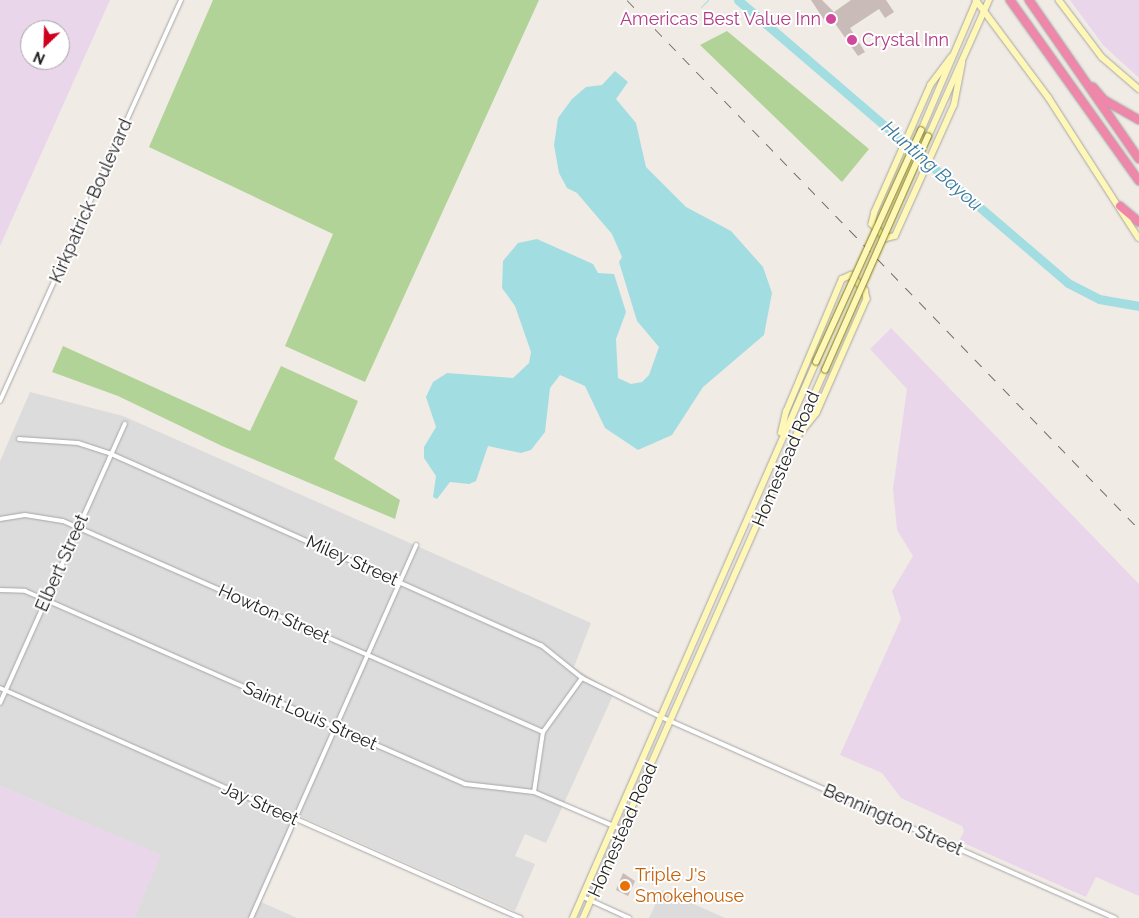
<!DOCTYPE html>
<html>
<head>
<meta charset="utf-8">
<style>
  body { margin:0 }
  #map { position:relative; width:1139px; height:918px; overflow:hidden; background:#f1ebe5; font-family:Raleway,sans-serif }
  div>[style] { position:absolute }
  .residential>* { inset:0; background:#dddcdc }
  .industrial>* { inset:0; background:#ead6ea }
  .forest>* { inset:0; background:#b1d397 }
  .water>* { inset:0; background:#a2dde2 }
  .stream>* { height:1px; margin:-0.5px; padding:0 0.5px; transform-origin:0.5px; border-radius:0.5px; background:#a2dde2 }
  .river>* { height:9px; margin:-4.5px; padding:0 4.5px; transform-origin:4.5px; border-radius:4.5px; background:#a2dde2 }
  .building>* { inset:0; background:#c9bcb8 }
  .roads { filter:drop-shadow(0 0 1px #a6a6a6) drop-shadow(0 0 1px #a6a6a6) }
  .minor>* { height:4px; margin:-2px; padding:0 2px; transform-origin:2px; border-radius:2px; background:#fff }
  .secondary>* { height:5.5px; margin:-2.75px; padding:0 2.75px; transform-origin:2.75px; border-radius:2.75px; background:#fef7b6 }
  .motorway>* { height:8px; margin:-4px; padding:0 4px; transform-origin:4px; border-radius:4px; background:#ee87a9 }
  .rail>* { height:1px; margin-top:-0.5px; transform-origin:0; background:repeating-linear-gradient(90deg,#6d6d6d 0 10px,transparent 0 20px) }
  .bridges { filter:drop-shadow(0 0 1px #7d7800) drop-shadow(0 0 1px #7d7800) }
  .secondary-bridge>* { height:5.5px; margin:-2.75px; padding:0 2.75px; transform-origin:2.75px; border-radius:2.75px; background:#fef7b6 }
  .dots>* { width:14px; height:14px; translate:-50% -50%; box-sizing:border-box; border:2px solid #fff; border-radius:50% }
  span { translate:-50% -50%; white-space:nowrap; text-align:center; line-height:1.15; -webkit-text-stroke:4px #fff; paint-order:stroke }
  .hotel-label { font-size:18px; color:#b23c85 }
  .right { translate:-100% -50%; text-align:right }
  .left { translate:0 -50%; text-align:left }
  .street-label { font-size:18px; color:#1f1f1f }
  .food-label { font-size:18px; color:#c56008 }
  .water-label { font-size:19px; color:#3c7b9e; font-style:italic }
  .north { position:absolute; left:20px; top:20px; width:50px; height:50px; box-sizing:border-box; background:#fff; border:1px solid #a5a5a5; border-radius:50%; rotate:204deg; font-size:14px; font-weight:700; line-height:20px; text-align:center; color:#1f1f1f }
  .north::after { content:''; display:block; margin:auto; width:18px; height:22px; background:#cf001f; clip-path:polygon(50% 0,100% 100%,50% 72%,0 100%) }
</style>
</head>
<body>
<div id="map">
  <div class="residential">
    <div style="clip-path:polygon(30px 392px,123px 416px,591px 623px,574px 667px,614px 693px,546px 843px,525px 834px,515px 856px,535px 864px,515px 911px,300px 816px,261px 902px,297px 918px,134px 918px,160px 855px,0 786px,0 461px)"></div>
    <div style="clip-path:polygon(662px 890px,725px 918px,649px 918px)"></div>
  </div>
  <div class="industrial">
    <div style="clip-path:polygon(evenodd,0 0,110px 0,0 246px,0 0,30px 30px,60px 30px,60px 60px,30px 60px,30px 30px)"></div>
    <div style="clip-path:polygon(1070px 0,1139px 0,1139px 78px,1103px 45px)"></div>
    <div style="clip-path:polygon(891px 328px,1139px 584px,1139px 896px,1096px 877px,1086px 897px,959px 841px,964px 831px,962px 826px,901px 798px,882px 773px,840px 755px,901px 619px,892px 591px,913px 556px,897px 530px,893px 489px,907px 389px,870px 349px)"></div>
    <div style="clip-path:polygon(0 786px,161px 855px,134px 918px,0 918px)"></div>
  </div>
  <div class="forest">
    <div style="clip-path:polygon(213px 0,539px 0,365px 382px,285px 346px,333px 234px,149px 147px)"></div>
    <div style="clip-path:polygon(727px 31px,869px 149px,842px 182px,700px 45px)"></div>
    <div style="clip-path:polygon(63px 346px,250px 431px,281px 366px,358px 401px,334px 459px,400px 500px,395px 519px,222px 446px,118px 396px,52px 372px)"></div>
  </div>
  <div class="water">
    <div style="clip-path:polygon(615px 71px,628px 82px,616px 99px,636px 123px,646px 167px,686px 207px,731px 231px,763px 267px,772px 293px,764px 335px,703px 387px,672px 435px,638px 450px,605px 428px,585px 386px,560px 375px,550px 388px,545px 432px,531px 450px,521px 453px,488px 446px,476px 481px,469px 484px,450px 482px,437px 499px,433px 497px,436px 476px,424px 458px,424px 447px,436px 427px,426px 397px,433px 382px,447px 373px,513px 378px,529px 363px,531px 352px,515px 306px,502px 288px,503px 261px,518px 243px,537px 239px,593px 264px,598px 273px,614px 274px,626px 312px,616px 339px,618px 378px,631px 384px,642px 382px,649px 375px,659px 347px,637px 321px,619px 262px,622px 257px,612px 234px,577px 193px,567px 188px,559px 173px,554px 145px,558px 118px,572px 99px,586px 87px,602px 85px)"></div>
  </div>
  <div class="stream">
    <div style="left:701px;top:7px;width:10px;rotate:-45deg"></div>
  </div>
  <div class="river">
    <div style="left:738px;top:0;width:435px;rotate:40.6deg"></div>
    <div style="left:1068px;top:283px;width:35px;rotate:27deg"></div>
    <div style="left:1099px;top:299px;width:41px;rotate:9.9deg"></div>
  </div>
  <div class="building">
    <div style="clip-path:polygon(811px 0,822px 0,834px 12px,851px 0,886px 0,894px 12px,885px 18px,879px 9px,850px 28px,865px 52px,858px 56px,834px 22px,828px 26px)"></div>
    <div style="clip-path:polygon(623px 873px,635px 881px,628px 896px,616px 890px)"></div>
  </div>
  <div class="roads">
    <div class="minor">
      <div style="left:0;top:401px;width:440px;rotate:-65.7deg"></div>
      <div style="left:19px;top:439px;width:59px;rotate:3.9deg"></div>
      <div style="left:78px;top:443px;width:35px;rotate:18deg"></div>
      <div style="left:111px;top:454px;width:471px;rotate:24deg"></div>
      <div style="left:541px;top:645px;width:53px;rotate:38.8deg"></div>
      <div style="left:582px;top:678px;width:88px;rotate:26.3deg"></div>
      <div style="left:661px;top:717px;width:497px;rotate:23.9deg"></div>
      <div style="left:0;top:519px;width:25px;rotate:-9deg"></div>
      <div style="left:25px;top:515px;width:38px;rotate:9deg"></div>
      <div style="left:63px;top:521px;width:524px;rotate:23.73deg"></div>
      <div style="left:0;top:590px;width:25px;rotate:2deg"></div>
      <div style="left:25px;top:591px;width:23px;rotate:23deg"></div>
      <div style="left:46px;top:600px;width:458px;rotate:23.7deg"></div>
      <div style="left:465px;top:784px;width:69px;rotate:6.6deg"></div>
      <div style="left:534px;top:792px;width:97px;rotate:23.1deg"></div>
      <div style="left:0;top:688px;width:569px;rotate:23.86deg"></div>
      <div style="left:0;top:703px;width:306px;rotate:-65.9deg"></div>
      <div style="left:534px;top:792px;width:61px;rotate:-81.5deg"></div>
      <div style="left:543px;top:732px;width:67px;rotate:-54.2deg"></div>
      <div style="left:583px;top:897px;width:51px;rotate:24.5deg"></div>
      <div style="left:251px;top:918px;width:408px;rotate:-66.1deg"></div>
    </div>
    <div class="secondary">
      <div style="left:976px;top:0;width:122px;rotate:53.3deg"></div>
      <div style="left:1049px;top:98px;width:166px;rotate:57.3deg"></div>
      <div style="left:1059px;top:0;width:71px;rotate:53deg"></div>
      <div style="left:1102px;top:57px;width:49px;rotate:40.9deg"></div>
      <div style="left:952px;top:57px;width:35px;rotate:127deg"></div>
      <div style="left:931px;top:85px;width:139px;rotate:113.8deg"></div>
      <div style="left:875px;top:212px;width:12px;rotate:104deg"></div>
      <div style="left:872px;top:224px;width:20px;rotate:45deg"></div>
      <div style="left:886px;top:238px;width:9px;rotate:-13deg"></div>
      <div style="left:895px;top:236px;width:144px;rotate:-65.8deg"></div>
      <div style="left:954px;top:105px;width:43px;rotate:-79.2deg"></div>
      <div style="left:921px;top:131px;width:142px;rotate:-66.9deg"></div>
      <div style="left:928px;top:137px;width:150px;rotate:-66deg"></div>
      <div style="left:781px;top:433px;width:22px;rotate:-77deg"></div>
      <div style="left:786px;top:412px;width:144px;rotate:-67.2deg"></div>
      <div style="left:842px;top:279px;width:10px;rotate:-24deg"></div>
      <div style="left:851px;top:275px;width:21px;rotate:47deg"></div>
      <div style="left:865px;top:290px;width:9px;rotate:77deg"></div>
      <div style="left:867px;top:299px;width:124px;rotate:113.7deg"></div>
      <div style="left:817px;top:413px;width:32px;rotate:129deg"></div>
      <div style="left:573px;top:918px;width:607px;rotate:-66.39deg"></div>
      <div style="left:583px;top:918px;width:599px;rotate:-66.17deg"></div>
    </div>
    <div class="motorway">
      <div style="left:1010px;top:0;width:222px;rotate:54.5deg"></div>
      <div style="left:1029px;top:0;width:193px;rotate:55.3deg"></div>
      <div style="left:1093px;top:87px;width:17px;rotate:50deg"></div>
      <div style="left:1104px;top:100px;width:40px;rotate:29.7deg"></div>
      <div style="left:1120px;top:206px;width:25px;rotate:40deg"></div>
    </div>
  </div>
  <div class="rail">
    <div style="left:627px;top:0;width:736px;rotate:45.94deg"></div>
  </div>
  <div class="bridges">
    <div class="secondary-bridge">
      <div style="left:816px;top:362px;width:254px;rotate:-65.6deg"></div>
      <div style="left:825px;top:370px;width:255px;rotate:-66.2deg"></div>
    </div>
  </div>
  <div class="dots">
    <div style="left:831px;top:19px;background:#d1479c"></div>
    <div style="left:852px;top:40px;background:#d1479c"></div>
    <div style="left:625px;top:886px;background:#e8710a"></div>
  </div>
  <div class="hotel-label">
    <span class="right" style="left:821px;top:19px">Americas Best Value Inn</span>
    <span class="left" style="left:862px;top:40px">Crystal Inn</span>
  </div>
  <div class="street-label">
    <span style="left:91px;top:201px;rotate:-66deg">Kirkpatrick Boulevard</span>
    <span style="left:786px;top:459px;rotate:-67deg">Homestead Road</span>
    <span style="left:352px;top:561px;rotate:24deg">Miley Street</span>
    <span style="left:62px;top:563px;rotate:-66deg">Elbert Street</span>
    <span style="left:274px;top:614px;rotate:24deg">Howton Street</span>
    <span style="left:310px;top:716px;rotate:24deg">Saint Louis Street</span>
    <span style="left:260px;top:804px;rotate:24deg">Jay Street</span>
    <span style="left:893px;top:820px;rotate:24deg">Bennington Street</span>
    <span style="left:623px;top:830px;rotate:-66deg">Homestead Road</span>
  </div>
  <div class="food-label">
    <span class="left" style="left:635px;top:886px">Triple J's<br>Smokehouse</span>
  </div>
  <div class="water-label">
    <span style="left:932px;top:166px;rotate:41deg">Hunting Bayou</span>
  </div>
  <div class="north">N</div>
</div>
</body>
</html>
